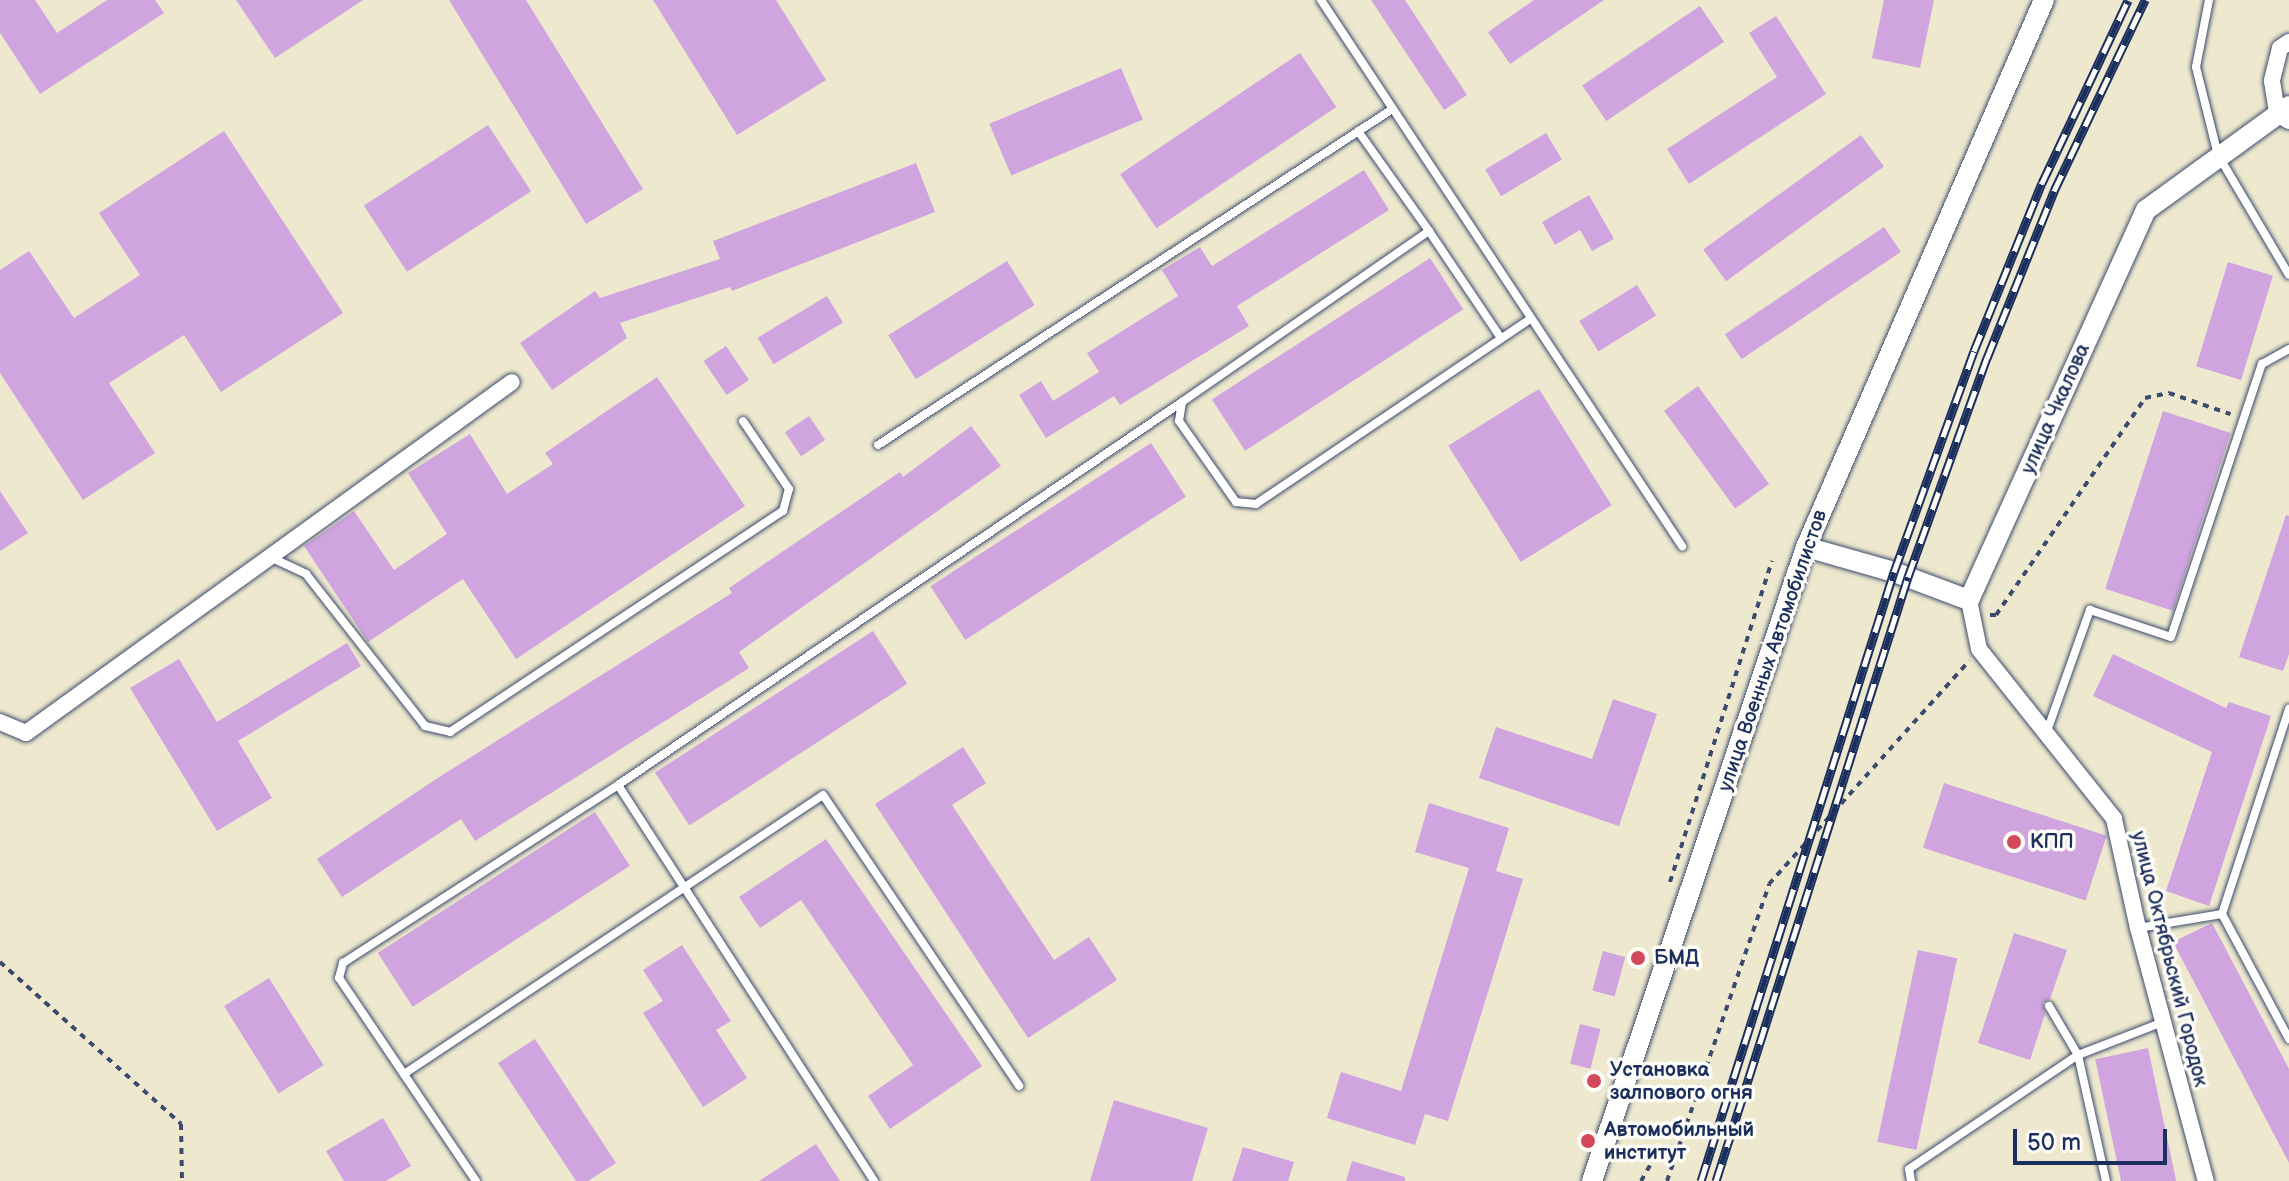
<!DOCTYPE html>
<html>
<head>
<meta charset="utf-8">
<style>
  body { margin:0 }
  #map { position:relative; width:2289px; height:1181px; overflow:hidden; background:#eee9ce; font-family:"Balsamiq Sans",sans-serif }
  div>[style] { position:absolute }
  .building>* { inset:0; background:#cfa4df; transform-origin:0 0 }
  .path>* { height:4px; margin-top:-2px; transform-origin:0; background:repeating-linear-gradient(90deg,#3b4b6f 0 6px,transparent 0 12px) }
  .roads { filter:drop-shadow(0 0 2px #3b4b6f) drop-shadow(0 0 2px #3b4b6f) }
  .service>* { height:8px; margin:-4px; padding:0 4px; transform-origin:4px; border-radius:4px; background:#fff }
  .minor>* { height:16px; margin:-8px; padding:0 8px; transform-origin:8px; border-radius:8px; background:#fff }
  .tertiary>* { height:20px; margin:-10px; padding:0 10px; transform-origin:10px; border-radius:10px; background:#fff }
  .rail>* { height:9px; margin-top:-4.5px; transform-origin:0; background:repeating-linear-gradient(90deg,#fdfcf7 0 18px,#1b2f5e 0 36px); box-sizing:border-box; border-block:2px solid #1b2f5e }
  .dots>* { width:22px; height:22px; translate:-50% -50%; box-sizing:border-box; border:4px solid #fdfcf7; border-radius:50% }
  span { translate:-50% -50%; white-space:nowrap; text-align:center; line-height:1.15; -webkit-text-stroke:7px #fdfcf7; paint-order:stroke }
  .street-label { font-size:20px; color:#1b2f5e }
  .poi-label { font-size:20px; color:#1b2f5e; font-weight:700 }
  .left { translate:0 -50%; text-align:left }
  .scale { position:absolute; left:2013px; top:1129px; width:154px; height:36px; box-sizing:border-box; border:4px solid #1b2f5e; border-top:0; padding-left:10px; font-size:24px; line-height:28px; white-space:nowrap; color:#1b2f5e; -webkit-text-stroke:6px #fdfcf7; paint-order:stroke }
</style>
</head>
<body>
<div id="map">
  <div class="building">
    <div style="clip-path:polygon(0 0,35px 0,57px 33px,107px 0,155px 0,164px 13px,40px 94px,0 33px)"></div>
    <div style="clip-path:polygon(236px 0,363px 0,275px 58px)"></div>
    <div style="clip-path:polygon(449px 0,526px 0,643px 189px,586px 224px)"></div>
    <div style="clip-path:polygon(653px 0,776px 0,826px 80px,737px 135px)"></div>
    <div style="clip-path:polygon(1371px 0,1405px 0,1467px 95px,1444px 110px)"></div>
    <div style="clip-path:polygon(1534px 0,1604px 0,1510px 64px,1488px 32px)"></div>
    <div style="clip-path:polygon(1884px 0,1934px 0,1920px 68px,1872px 58px)"></div>
    <div style="left:1700px;top:6px;width:43px;height:142px;rotate:56deg"></div>
    <div style="clip-path:polygon(1776px 16px,1826px 94px,1689px 184px,1667px 149px,1777px 77px,1749px 33px)"></div>
    <div style="left:1300px;top:53px;width:65px;height:217px;rotate:56deg"></div>
    <div style="left:1121px;top:68px;width:56px;height:143px;rotate:67deg"></div>
    <div style="left:488px;top:125px;width:79px;height:148px;rotate:57deg"></div>
    <div style="clip-path:polygon(224px 131px,343px 313px,221px 392px,184px 335px,109px 383px,155px 453px,83px 500px,0 373px,0 270px,29px 251px,74px 318px,140px 275px,99px 213px)"></div>
    <div style="left:1546px;top:133px;width:31px;height:71px;rotate:59deg"></div>
    <div style="left:1861px;top:135px;width:39px;height:195px;rotate:54deg"></div>
    <div style="clip-path:polygon(916px 163px,935px 212px,732px 291px,730px 287px,620px 323px,627px 338px,552px 390px,520px 343px,595px 291px,600px 298px,720px 259px,713px 241px)"></div>
    <div style="clip-path:polygon(1364px 170px,1389px 210px,1237px 306px,1249px 326px,1120px 405px,1114px 396px,1046px 438px,1019px 395px,1041px 381px,1053px 401px,1099px 372px,1087px 353px,1178px 296px,1162px 270px,1200px 247px,1212px 266px)"></div>
    <div style="clip-path:polygon(1589px 195px,1614px 239px,1592px 251px,1580px 230px,1555px 245px,1542px 222px)"></div>
    <div style="left:1884px;top:227px;width:30px;height:192px;rotate:56deg"></div>
    <div style="left:1430px;top:258px;width:61px;height:260px;rotate:57deg"></div>
    <div style="left:1007px;top:261px;width:52px;height:140px;rotate:58deg"></div>
    <div style="left:2228px;top:262px;width:47px;height:109px;rotate:17deg"></div>
    <div style="left:1637px;top:285px;width:36px;height:68px;rotate:58deg"></div>
    <div style="left:827px;top:296px;width:31px;height:81px;rotate:59deg"></div>
    <div style="left:726px;top:346px;width:41px;height:27px;rotate:56deg"></div>
    <div style="clip-path:polygon(657px 377px,745px 506px,516px 659px,463px 579px,368px 642px,304px 546px,354px 511px,394px 570px,447px 534px,408px 473px,470px 434px,507px 494px,553px 464px,545px 453px)"></div>
    <div style="left:1698px;top:386px;width:121px;height:42px;rotate:54deg"></div>
    <div style="left:1539px;top:389px;width:137px;height:107px;rotate:58deg"></div>
    <div style="left:2163px;top:411px;width:71px;height:187px;rotate:18deg"></div>
    <div style="left:809px;top:416px;width:29px;height:29px;rotate:56deg"></div>
    <div style="clip-path:polygon(971px 426px,1001px 466px,739px 652px,749px 668px,475px 841px,461px 819px,342px 897px,317px 859px,436px 779px,732px 593px,729px 588px,900px 472px,903px 477px)"></div>
    <div style="left:1151px;top:443px;width:64px;height:263px;rotate:57deg"></div>
    <div style="clip-path:polygon(0 491px,28px 533px,0 551px)"></div>
    <div style="clip-path:polygon(2286px 515px,2289px 516px,2289px 654px,2283px 671px,2239px 657px)"></div>
    <div style="left:873px;top:631px;width:63px;height:260px;rotate:57deg"></div>
    <div style="clip-path:polygon(347px 643px,361px 666px,238px 741px,272px 798px,217px 831px,130px 688px,179px 659px,217px 722px)"></div>
    <div style="clip-path:polygon(2113px 654px,2226px 708px,2229px 702px,2271px 716px,2209px 906px,2166px 891px,2212px 752px,2093px 696px)"></div>
    <div style="clip-path:polygon(1613px 699px,1657px 714px,1619px 826px,1479px 778px,1496px 727px,1592px 759px)"></div>
    <div style="clip-path:polygon(963px 747px,986px 783px,952px 805px,1054px 960px,1089px 937px,1117px 980px,1028px 1038px,875px 804px)"></div>
    <div style="left:1944px;top:783px;width:171px;height:68px;rotate:18deg"></div>
    <div style="clip-path:polygon(1429px 803px,1509px 828px,1496px 871px,1523px 879px,1448px 1121px,1425px 1114px,1415px 1145px,1327px 1118px,1341px 1072px,1401px 1091px,1469px 868px,1415px 852px)"></div>
    <div style="left:595px;top:812px;width:64px;height:259px;rotate:57deg"></div>
    <div style="clip-path:polygon(826px 839px,982px 1066px,890px 1129px,868px 1096px,913px 1065px,801px 900px,760px 928px,739px 897px)"></div>
    <div style="clip-path:polygon(2212px 923px,2289px 1069px,2289px 1163px,2173px 942px)"></div>
    <div style="clip-path:polygon(2014px 933px,2067px 950px,2050px 999px,2043px 1003px,2045px 1014px,2030px 1060px,1978px 1043px)"></div>
    <div style="clip-path:polygon(682px 945px,731px 1021px,716px 1030px,747px 1078px,703px 1107px,643px 1013px,663px 1001px,643px 970px)"></div>
    <div style="left:1918px;top:950px;width:40px;height:196px;rotate:12deg"></div>
    <div style="left:1603px;top:951px;width:23px;height:41px;rotate:15deg"></div>
    <div style="left:269px;top:978px;width:103px;height:53px;rotate:58deg"></div>
    <div style="left:1580px;top:1024px;width:21px;height:41px;rotate:14deg"></div>
    <div style="clip-path:polygon(535px 1039px,616px 1163px,588px 1181px,576px 1181px,498px 1063px)"></div>
    <div style="left:2148px;top:1048px;width:136px;height:54px;rotate:78deg"></div>
    <div style="clip-path:polygon(1114px 1100px,1208px 1128px,1192px 1181px,1090px 1181px)"></div>
    <div style="clip-path:polygon(383px 1118px,411px 1166px,386px 1181px,344px 1181px,326px 1151px)"></div>
    <div style="clip-path:polygon(816px 1144px,840px 1181px,759px 1181px)"></div>
    <div style="clip-path:polygon(1243px 1147px,1294px 1162px,1288px 1181px,1232px 1181px)"></div>
    <div style="clip-path:polygon(1352px 1161px,1405px 1177px,1405px 1181px,1346px 1181px)"></div>
  </div>
  <div class="path">
    <div style="left:1990px;top:615px;width:6px"></div>
    <div style="left:1996px;top:615px;width:263px;rotate:-55.5deg"></div>
    <div style="left:2145px;top:398px;width:25px;rotate:-12deg"></div>
    <div style="left:2169px;top:393px;width:65px;rotate:19deg"></div>
    <div style="left:1670px;top:882px;width:337px;rotate:-72.4deg"></div>
    <div style="left:0;top:962px;width:243px;rotate:41.8deg"></div>
    <div style="left:181px;top:1124px;width:57px;rotate:89deg"></div>
    <div style="left:1641px;top:1181px;width:38px;rotate:-60deg"></div>
    <div style="left:1667px;top:1181px;width:314px;rotate:-71deg"></div>
    <div style="left:1769px;top:884px;width:300px;rotate:-48.1deg"></div>
  </div>
  <div class="roads">
    <div class="service">
      <div style="left:1321px;top:0;width:655px;rotate:56.53deg"></div>
      <div style="left:2209px;top:0;width:68px;rotate:101deg"></div>
      <div style="left:2196px;top:67px;width:91px;rotate:76deg"></div>
      <div style="left:2218px;top:155px;width:139px;rotate:59.4deg"></div>
      <div style="left:1358px;top:131px;width:123px;rotate:54.6deg"></div>
      <div style="left:1429px;top:231px;width:300px;rotate:145.3deg"></div>
      <div style="left:1182px;top:402px;width:19px;rotate:99deg"></div>
      <div style="left:1179px;top:421px;width:99px;rotate:54.9deg"></div>
      <div style="left:1236px;top:502px;width:20px;rotate:6deg"></div>
      <div style="left:1256px;top:504px;width:331px;rotate:-34deg"></div>
      <div style="left:1429px;top:231px;width:129px;rotate:56.1deg"></div>
      <div style="left:878px;top:445px;width:613px;rotate:-33.15deg"></div>
      <div style="left:270px;top:557px;width:40px;rotate:25deg"></div>
      <div style="left:306px;top:574px;width:193px;rotate:51.9deg"></div>
      <div style="left:425px;top:726px;width:26px;rotate:13deg"></div>
      <div style="left:450px;top:732px;width:400px;rotate:-33.6deg"></div>
      <div style="left:783px;top:511px;width:23px;rotate:-75deg"></div>
      <div style="left:789px;top:489px;width:82px;rotate:-124.1deg"></div>
      <div style="left:2046px;top:734px;width:132px;rotate:-70.5deg"></div>
      <div style="left:2090px;top:610px;width:85px;rotate:18.4deg"></div>
      <div style="left:2171px;top:637px;width:288px;rotate:-71.6deg"></div>
      <div style="left:2262px;top:364px;width:31px;rotate:-29deg"></div>
      <div style="left:618px;top:785px;width:472px;rotate:57.1deg"></div>
      <div style="left:2222px;top:914px;width:216px;rotate:-71.9deg"></div>
      <div style="left:2138px;top:928px;width:85px;rotate:-9.5deg"></div>
      <div style="left:2222px;top:914px;width:142px;rotate:61.8deg"></div>
      <div style="left:2049px;top:1006px;width:57px;rotate:59.4deg"></div>
      <div style="left:2078px;top:1055px;width:129px;rotate:77.5deg"></div>
      <div style="left:404px;top:1074px;width:503px;rotate:-33.66deg"></div>
      <div style="left:823px;top:795px;width:351px;rotate:56deg"></div>
      <div style="left:476px;top:1181px;width:245px;rotate:-124deg"></div>
      <div style="left:339px;top:978px;width:16px;rotate:-75deg"></div>
      <div style="left:343px;top:963px;width:328px;rotate:-32.9deg"></div>
      <div style="left:618px;top:785px;width:682px;rotate:-34.18deg"></div>
      <div style="left:1911px;top:1181px;width:12px;rotate:-99deg"></div>
      <div style="left:1909px;top:1169px;width:204px;rotate:-34deg"></div>
      <div style="left:2078px;top:1055px;width:91px;rotate:-21.2deg"></div>
    </div>
    <div class="minor">
      <div style="left:2289px;top:42px;width:11px;rotate:146deg"></div>
      <div style="left:2280px;top:48px;width:34px;rotate:104deg"></div>
      <div style="left:2272px;top:81px;width:33px;rotate:81deg"></div>
      <div style="left:2277px;top:114px;width:14px;rotate:30deg"></div>
      <div style="left:1969px;top:600px;width:50px;rotate:78.5deg"></div>
      <div style="left:1979px;top:649px;width:217px;rotate:51.5deg"></div>
      <div style="left:2114px;top:819px;width:112px;rotate:77.6deg"></div>
      <div style="left:2138px;top:928px;width:262px;rotate:75deg"></div>
      <div style="left:0;top:722px;width:28px;rotate:23deg"></div>
      <div style="left:26px;top:733px;width:599px;rotate:-35.84deg"></div>
    </div>
    <div class="tertiary">
      <div style="left:1806px;top:547px;width:91px;rotate:15.9deg"></div>
      <div style="left:1894px;top:572px;width:80px;rotate:20.5deg"></div>
      <div style="left:1969px;top:600px;width:428px;rotate:-65.6deg"></div>
      <div style="left:2146px;top:210px;width:177px;rotate:-36deg"></div>
      <div style="left:1592px;top:1181px;width:669px;rotate:-71.35deg"></div>
      <div style="left:1806px;top:547px;width:597px;rotate:-66.49deg"></div>
    </div>
  </div>
  <div class="rail">
    <div style="left:1701px;top:1181px;width:639px;rotate:-72.42deg"></div>
    <div style="left:1894px;top:572px;width:235px;rotate:-70.1deg"></div>
    <div style="left:1974px;top:351px;width:181px;rotate:-68deg"></div>
    <div style="left:2042px;top:183px;width:202px;rotate:-64.8deg"></div>
    <div style="left:1716px;top:1181px;width:634px;rotate:-72.37deg"></div>
    <div style="left:1908px;top:577px;width:233px;rotate:-70.2deg"></div>
    <div style="left:1987px;top:358px;width:180px;rotate:-68.1deg"></div>
    <div style="left:2054px;top:191px;width:212px;rotate:-64.5deg"></div>
  </div>
  <div class="dots">
    <div style="left:2014px;top:842px;background:#d1495b"></div>
    <div style="left:1638px;top:958px;background:#d1495b"></div>
    <div style="left:1594px;top:1081px;background:#d1495b"></div>
    <div style="left:1588px;top:1141px;background:#d1495b"></div>
  </div>
  <div class="street-label">
    <span style="left:2056px;top:409px;rotate:-66deg">улица Чкалова</span>
    <span style="left:1773px;top:651px;rotate:-71deg">улица Военных Автомобилистов</span>
    <span style="left:2169px;top:959px;rotate:76deg">улица Октябрьский Городок</span>
  </div>
  <div class="poi-label">
    <span class="left" style="left:2030px;top:842px">КПП</span>
    <span class="left" style="left:1654px;top:958px">БМД</span>
    <span class="left" style="left:1610px;top:1082px">Установка<br>залпового огня</span>
    <span class="left" style="left:1604px;top:1142px">Автомобильный<br>институт</span>
  </div>
  <div class="scale">50 m</div>
</div>
</body>
</html>
